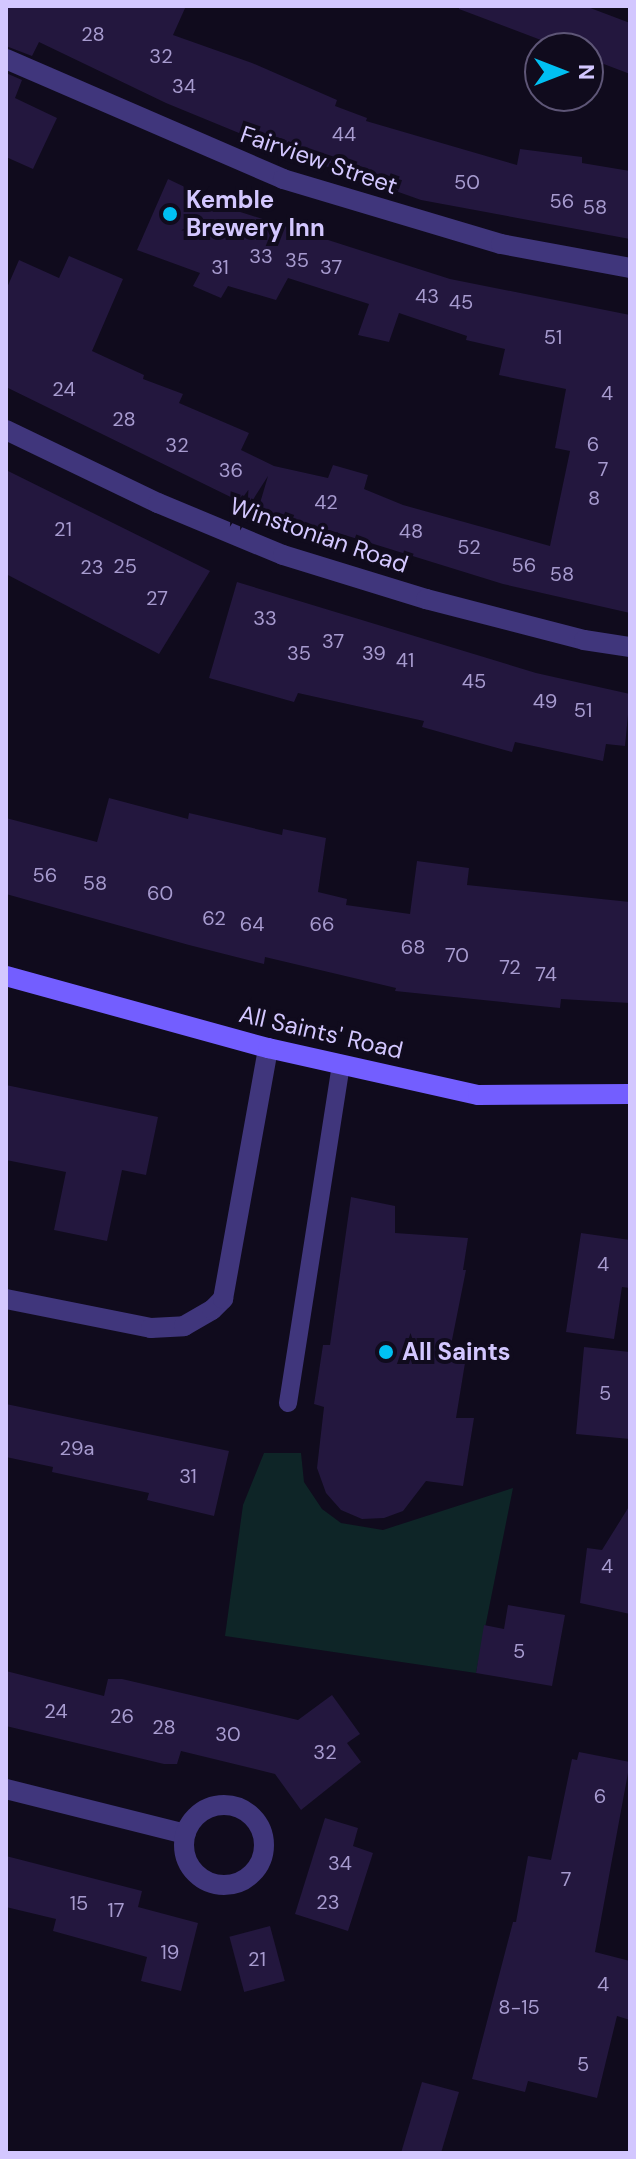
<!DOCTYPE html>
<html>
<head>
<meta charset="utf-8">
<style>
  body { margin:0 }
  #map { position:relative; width:636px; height:2159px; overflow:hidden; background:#100b1d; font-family:"DM Sans",sans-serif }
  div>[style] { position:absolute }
  .green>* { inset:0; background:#0e2527 }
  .building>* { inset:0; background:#23173e; transform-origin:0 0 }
  .lane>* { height:18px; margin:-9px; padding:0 9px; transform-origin:9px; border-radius:9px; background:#40367c }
  .street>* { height:20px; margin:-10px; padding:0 10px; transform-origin:10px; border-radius:10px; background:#40367c }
  .street>.ring { margin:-10px; padding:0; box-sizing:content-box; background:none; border:20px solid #40367c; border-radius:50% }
  .secondary>* { height:20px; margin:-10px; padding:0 10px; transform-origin:10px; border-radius:10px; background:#735eff }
  .dots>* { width:22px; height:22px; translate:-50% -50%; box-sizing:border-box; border:4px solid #100b1d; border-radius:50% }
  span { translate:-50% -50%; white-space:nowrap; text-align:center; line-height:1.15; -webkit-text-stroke:8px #100b1d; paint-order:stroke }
  .number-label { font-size:20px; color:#a79bcf }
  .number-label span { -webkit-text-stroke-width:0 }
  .street-label { font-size:24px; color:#d3c7ff }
  .poi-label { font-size:24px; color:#d3c7ff; font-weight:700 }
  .left { translate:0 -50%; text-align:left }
  .frame { position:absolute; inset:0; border:8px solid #d3c7ff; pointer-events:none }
  .north { position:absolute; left:524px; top:32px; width:80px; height:80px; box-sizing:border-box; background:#100b1d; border:2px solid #5e5677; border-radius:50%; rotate:90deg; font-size:22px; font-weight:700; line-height:32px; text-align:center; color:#d3c7ff }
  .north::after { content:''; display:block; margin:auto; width:28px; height:36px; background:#00c0f2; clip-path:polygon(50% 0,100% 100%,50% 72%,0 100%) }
</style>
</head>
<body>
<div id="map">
  <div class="green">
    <div style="clip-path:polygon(264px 1453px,301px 1453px,304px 1482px,322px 1509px,341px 1523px,383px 1530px,513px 1488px,476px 1673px,225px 1636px,243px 1505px)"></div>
  </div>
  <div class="building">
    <div style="clip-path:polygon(6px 6px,186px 6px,173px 35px,252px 63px,337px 100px,335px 106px,367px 118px,366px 121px,517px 165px,520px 149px,582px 157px,582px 163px,630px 171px,630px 239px,421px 200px,283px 151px,166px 103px,39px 42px,32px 56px,6px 46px)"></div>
    <div style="clip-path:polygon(459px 6px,585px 6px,630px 23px,630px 74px,588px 58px,588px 48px,562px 48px,459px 9px)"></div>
    <div style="clip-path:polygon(6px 73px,22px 80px,15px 98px,57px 118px,33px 169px,6px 157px)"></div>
    <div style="clip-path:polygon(168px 179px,231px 209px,450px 279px,630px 315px,630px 613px,503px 584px,335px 532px,274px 517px,258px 510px,268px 476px,249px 506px,6px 387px,6px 290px,19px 260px,59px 278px,69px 256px,123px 279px,92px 351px,144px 375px,143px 379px,183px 394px,179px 403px,249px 433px,241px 450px,274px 466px,328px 478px,333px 465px,368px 475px,364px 489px,403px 505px,550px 546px,570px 451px,555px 448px,566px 389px,499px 375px,505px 349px,466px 340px,467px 336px,399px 313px,389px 342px,358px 335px,369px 304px,288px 278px,276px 300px,228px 286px,221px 298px,193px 286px,200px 273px,137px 250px)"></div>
    <div style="clip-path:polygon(6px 470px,210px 571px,159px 654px,6px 574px)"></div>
    <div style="clip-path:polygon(237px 582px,536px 673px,630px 694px,625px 746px,606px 744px,603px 761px,515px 742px,512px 752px,422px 727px,424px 721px,298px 693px,294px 702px,209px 678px)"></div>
    <div style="clip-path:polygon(109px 798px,188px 819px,189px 813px,282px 835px,283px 829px,326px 838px,318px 892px,347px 899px,346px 905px,410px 914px,417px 861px,469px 868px,467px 885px,630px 902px,630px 1003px,561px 999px,560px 1008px,395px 991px,396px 988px,265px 957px,264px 964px,189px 945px,6px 894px,6px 818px,97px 842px)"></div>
    <div style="clip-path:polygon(6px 1085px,158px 1117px,146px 1175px,122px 1170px,107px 1241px,54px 1230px,66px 1172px,6px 1160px)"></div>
    <div style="clip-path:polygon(351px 1197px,395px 1206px,395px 1233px,468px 1238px,463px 1270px,466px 1270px,448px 1360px,465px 1363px,456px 1418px,474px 1418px,463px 1486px,426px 1481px,403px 1511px,384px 1518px,362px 1519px,341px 1510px,326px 1493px,317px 1468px,324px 1407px,314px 1404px,323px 1345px,330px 1345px)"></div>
    <div style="clip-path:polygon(581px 1233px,630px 1240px,630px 1288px,622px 1287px,614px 1339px,566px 1332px)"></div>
    <div style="clip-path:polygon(584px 1347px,630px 1352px,630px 1439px,576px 1434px)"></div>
    <div style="clip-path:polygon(6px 1404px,229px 1451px,214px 1516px,147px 1500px,149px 1493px,52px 1472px,53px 1467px,6px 1457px)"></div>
    <div style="clip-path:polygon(630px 1505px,630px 1614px,580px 1603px,587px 1548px,602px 1550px)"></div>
    <div style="clip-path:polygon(508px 1605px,565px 1615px,552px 1686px,476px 1673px,484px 1625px,504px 1629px)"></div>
    <div style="clip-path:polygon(6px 1671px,104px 1696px,108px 1679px,122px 1679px,298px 1720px,332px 1695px,360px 1734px,347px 1743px,361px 1762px,301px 1810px,275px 1774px,181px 1751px,177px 1764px,164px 1764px,6px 1726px)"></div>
    <div style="clip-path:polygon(579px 1752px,630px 1762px,595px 1952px,630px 1961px,630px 2020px,617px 2016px,597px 2098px,528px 2081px,525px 2092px,472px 2079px,513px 1922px,516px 1922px,528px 1856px,551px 1860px,572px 1759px,577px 1760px)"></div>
    <div style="clip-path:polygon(325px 1818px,358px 1828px,353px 1846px,373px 1853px,348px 1931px,295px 1914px)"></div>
    <div style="clip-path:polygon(6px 1856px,142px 1891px,138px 1907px,198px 1923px,181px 1991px,141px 1981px,147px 1957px,53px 1931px,56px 1919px,6px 1907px)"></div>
    <div style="left:270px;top:1926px;width:57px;height:42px;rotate:75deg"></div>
    <div style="clip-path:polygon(422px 2082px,459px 2092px,441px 2153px,401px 2153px)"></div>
  </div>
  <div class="lane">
    <div style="left:288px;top:1403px;width:343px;rotate:-81.1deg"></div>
  </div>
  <div class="street">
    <div style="left:6px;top:59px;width:302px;rotate:23.4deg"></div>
    <div style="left:283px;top:179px;width:227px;rotate:16.6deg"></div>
    <div style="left:501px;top:244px;width:131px;rotate:10.5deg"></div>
    <div style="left:6px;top:430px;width:169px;rotate:25.7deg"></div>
    <div style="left:158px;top:503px;width:135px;rotate:22.6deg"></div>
    <div style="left:283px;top:555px;width:150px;rotate:17.1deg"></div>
    <div style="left:426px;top:599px;width:163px;rotate:14.5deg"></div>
    <div style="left:584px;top:640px;width:47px;rotate:8.7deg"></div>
    <div style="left:6px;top:1299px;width:148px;rotate:11.3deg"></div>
    <div style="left:151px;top:1328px;width:33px;rotate:-3deg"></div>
    <div style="left:184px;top:1326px;width:32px;rotate:-30deg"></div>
    <div style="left:212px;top:1310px;width:16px;rotate:-45deg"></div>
    <div style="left:223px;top:1299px;width:255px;rotate:-79.8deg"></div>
    <div style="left:6px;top:1789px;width:185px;rotate:14.1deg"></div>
    <div class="ring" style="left:184px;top:1805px;width:60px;height:60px"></div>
  </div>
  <div class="secondary">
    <div style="left:6px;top:976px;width:272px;rotate:15.4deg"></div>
    <div style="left:268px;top:1048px;width:215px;rotate:12.6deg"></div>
    <div style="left:478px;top:1095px;width:152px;rotate:-0.4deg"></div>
  </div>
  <div class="dots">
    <div style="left:170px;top:214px;background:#00c0f2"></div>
    <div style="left:386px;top:1352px;background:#00c0f2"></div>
  </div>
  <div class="number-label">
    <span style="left:93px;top:34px">28</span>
    <span style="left:161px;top:56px">32</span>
    <span style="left:184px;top:86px">34</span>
    <span style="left:344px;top:134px">44</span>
    <span style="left:467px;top:182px">50</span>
    <span style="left:562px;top:201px">56</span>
    <span style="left:595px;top:207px">58</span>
    <span style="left:261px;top:256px">33</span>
    <span style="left:297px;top:260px">35</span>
    <span style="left:220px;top:267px">31</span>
    <span style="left:331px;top:267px">37</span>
    <span style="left:427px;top:296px">43</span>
    <span style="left:461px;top:302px">45</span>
    <span style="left:553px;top:337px">51</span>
    <span style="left:64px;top:389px">24</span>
    <span style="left:607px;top:393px">4</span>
    <span style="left:124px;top:419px">28</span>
    <span style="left:593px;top:444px">6</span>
    <span style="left:177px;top:445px">32</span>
    <span style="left:603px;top:469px">7</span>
    <span style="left:231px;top:470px">36</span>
    <span style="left:594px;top:498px">8</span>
    <span style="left:326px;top:502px">42</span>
    <span style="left:63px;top:529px">21</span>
    <span style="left:411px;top:531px">48</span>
    <span style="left:469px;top:547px">52</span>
    <span style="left:524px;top:565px">56</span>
    <span style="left:125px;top:566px">25</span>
    <span style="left:92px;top:567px">23</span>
    <span style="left:562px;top:574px">58</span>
    <span style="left:157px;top:598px">27</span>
    <span style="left:265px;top:618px">33</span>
    <span style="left:333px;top:641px">37</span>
    <span style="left:299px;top:653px">35</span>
    <span style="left:374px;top:653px">39</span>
    <span style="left:405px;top:660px">41</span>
    <span style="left:474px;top:681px">45</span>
    <span style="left:545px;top:701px">49</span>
    <span style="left:583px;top:710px">51</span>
    <span style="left:45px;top:875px">56</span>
    <span style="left:95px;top:883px">58</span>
    <span style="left:160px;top:893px">60</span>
    <span style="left:214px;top:918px">62</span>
    <span style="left:252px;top:924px">64</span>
    <span style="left:322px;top:924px">66</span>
    <span style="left:413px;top:947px">68</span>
    <span style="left:457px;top:955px">70</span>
    <span style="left:510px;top:967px">72</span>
    <span style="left:546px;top:974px">74</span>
    <span style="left:603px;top:1264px">4</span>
    <span style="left:605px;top:1393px">5</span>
    <span style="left:77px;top:1448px">29a</span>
    <span style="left:188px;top:1476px">31</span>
    <span style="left:607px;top:1566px">4</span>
    <span style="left:519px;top:1651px">5</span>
    <span style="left:56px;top:1711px">24</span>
    <span style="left:122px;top:1716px">26</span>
    <span style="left:164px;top:1727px">28</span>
    <span style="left:228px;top:1734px">30</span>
    <span style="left:325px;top:1752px">32</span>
    <span style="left:600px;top:1796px">6</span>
    <span style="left:340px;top:1863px">34</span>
    <span style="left:566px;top:1879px">7</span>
    <span style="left:328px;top:1902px">23</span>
    <span style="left:79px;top:1903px">15</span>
    <span style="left:116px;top:1910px">17</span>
    <span style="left:170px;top:1952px">19</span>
    <span style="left:257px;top:1959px">21</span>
    <span style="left:603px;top:1984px">4</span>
    <span style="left:519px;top:2007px">8-15</span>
    <span style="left:583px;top:2064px">5</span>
  </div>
  <div class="street-label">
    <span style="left:319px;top:160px;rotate:19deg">Fairview Street</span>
    <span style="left:319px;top:535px;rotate:19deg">Winstonian Road</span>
    <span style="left:321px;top:1032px;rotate:13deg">All Saints' Road</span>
  </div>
  <div class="poi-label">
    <span class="left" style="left:186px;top:214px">Kemble<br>Brewery Inn</span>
    <span class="left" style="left:402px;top:1352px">All Saints</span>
  </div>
  <div class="frame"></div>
  <div class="north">N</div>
</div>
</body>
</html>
